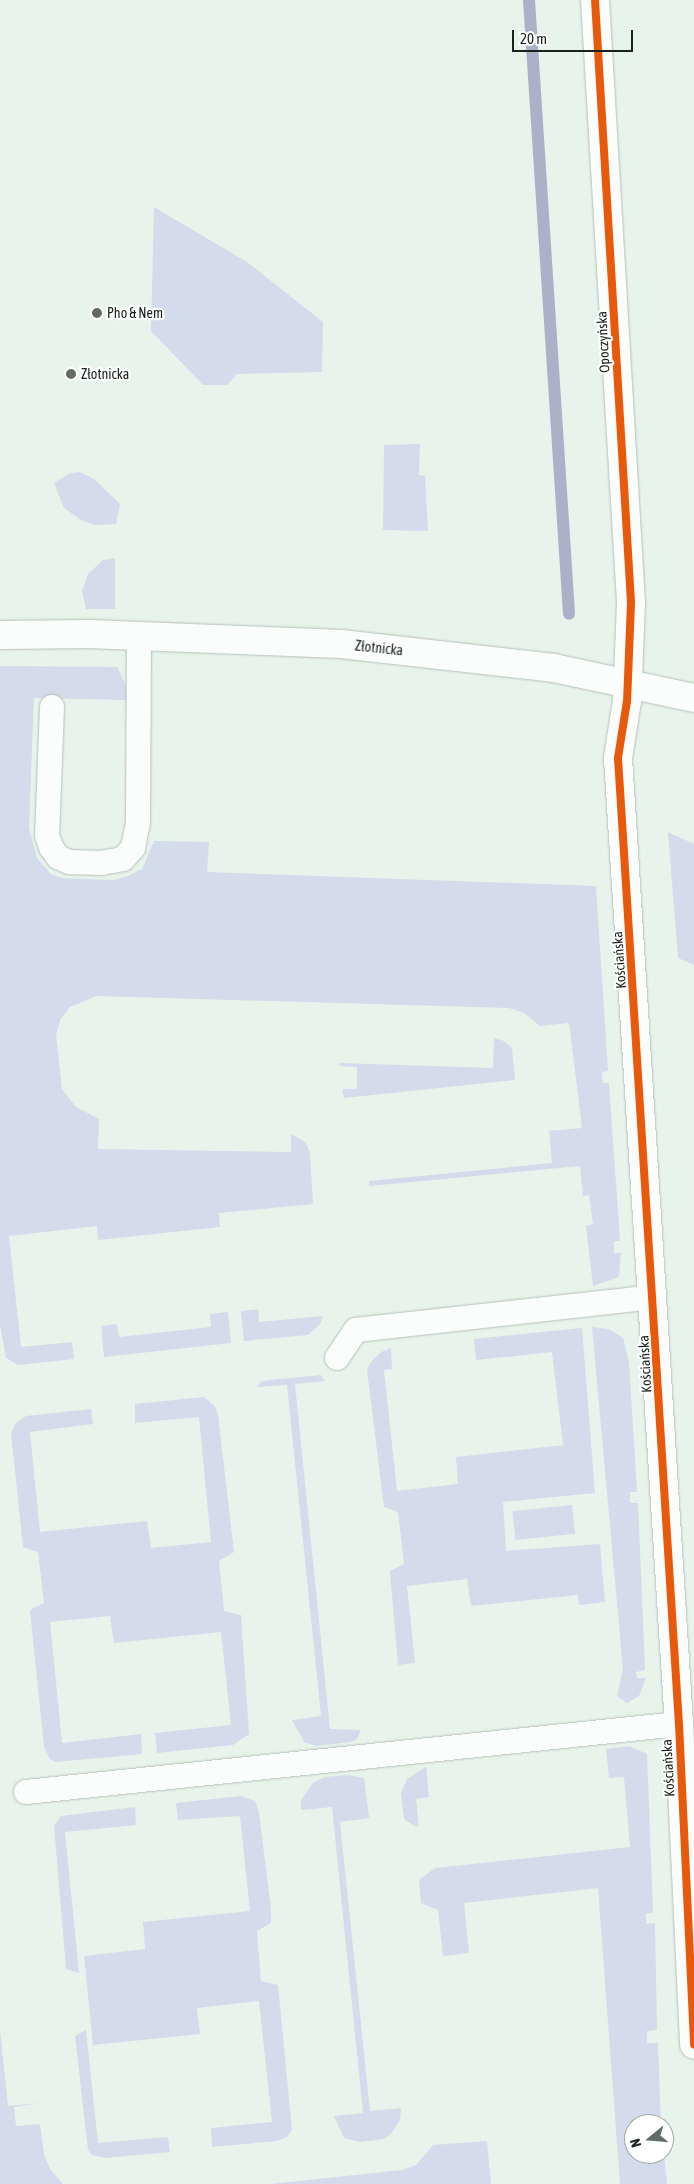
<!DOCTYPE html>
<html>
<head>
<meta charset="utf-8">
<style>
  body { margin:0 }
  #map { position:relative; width:694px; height:2184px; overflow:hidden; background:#e7f4eb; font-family:"Asap Condensed",sans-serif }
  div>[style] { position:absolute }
  .green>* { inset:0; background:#d3dcea; transform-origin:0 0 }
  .stream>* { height:12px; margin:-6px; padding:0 6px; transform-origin:6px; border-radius:6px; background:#a9b2c9 }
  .roads { filter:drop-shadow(0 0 1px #b6c0b9) drop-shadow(0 0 1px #b6c0b9) }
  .service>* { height:24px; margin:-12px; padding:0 12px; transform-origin:12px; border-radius:12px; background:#fbfdfc }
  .minor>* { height:28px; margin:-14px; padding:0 14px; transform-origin:14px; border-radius:14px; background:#fbfdfc }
  .tertiary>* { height:28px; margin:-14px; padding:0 14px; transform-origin:14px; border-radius:14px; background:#fbfdfc }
  .cycleway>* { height:8px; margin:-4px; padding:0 4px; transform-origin:4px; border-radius:4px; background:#e8590c }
  .dots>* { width:14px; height:14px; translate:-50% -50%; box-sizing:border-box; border:2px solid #fff; border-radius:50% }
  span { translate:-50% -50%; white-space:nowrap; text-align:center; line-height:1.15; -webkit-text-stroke:4.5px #fff; paint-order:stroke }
  .poi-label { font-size:14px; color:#1a221d }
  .left { translate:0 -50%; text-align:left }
  .street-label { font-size:14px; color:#1a221d }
  .north { position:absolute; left:624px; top:2114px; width:50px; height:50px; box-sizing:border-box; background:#fff; border:1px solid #a3a7a5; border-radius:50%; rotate:253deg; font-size:14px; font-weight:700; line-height:20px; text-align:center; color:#1a221d }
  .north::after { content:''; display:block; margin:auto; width:18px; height:22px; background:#626c65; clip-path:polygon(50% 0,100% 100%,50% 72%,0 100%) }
  .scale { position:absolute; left:512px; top:30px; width:121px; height:22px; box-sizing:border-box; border:2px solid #1a221d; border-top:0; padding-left:6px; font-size:15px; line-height:18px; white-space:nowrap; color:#1a221d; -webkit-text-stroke:4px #fff; paint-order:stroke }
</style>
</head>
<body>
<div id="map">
  <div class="green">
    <div style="clip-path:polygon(154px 207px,247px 262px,323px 322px,322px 372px,237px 374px,227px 385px,203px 385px,151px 331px)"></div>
    <div style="clip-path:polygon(420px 444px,419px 475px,425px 476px,428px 531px,383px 530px,384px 445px)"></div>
    <div style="clip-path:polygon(80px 472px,94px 479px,120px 504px,116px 524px,95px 525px,81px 520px,64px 508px,54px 483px,70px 473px)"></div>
    <div style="clip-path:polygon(115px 558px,115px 609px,86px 609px,82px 591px,88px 574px,103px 560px)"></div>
    <div style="clip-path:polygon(0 666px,117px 667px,126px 686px,127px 700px,34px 698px,29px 828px,37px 858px,51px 874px,62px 878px,114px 880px,128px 876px,142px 869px,154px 841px,161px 841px,209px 842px,207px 872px,596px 886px,608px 1071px,602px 1072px,603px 1083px,609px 1083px,620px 1241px,614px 1241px,614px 1253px,621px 1253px,619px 1277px,593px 1286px,586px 1226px,593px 1224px,589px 1195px,583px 1196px,580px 1166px,369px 1186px,369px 1181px,552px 1163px,549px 1131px,582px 1128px,569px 1023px,540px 1026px,524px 1013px,509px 1008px,96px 996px,70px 1007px,60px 1020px,56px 1035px,62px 1089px,76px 1107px,99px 1119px,98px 1149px,291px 1152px,291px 1134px,305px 1142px,310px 1152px,313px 1204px,219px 1213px,220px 1227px,98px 1240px,97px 1226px,9px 1236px,21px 1347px,72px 1342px,74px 1359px,18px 1365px,6px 1358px,0 1325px)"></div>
    <div style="clip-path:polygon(668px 832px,694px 844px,694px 965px,678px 958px)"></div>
    <div style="clip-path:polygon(494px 1038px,504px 1041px,512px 1048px,515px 1080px,344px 1098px,342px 1089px,357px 1089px,357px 1067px,340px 1066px,339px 1063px,493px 1068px)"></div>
    <div style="clip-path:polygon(258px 1309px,259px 1322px,323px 1316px,320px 1324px,308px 1335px,244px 1341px,241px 1311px)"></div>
    <div style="clip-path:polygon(228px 1312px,231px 1343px,104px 1357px,101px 1326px,117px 1324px,119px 1337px,211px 1327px,210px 1314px)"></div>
    <div style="clip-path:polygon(592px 1327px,609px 1329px,623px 1338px,629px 1362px,637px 1492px,630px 1492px,630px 1503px,638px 1503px,645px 1670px,636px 1672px,637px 1678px,646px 1678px,639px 1696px,627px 1703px,617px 1696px,623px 1669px)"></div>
    <div style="clip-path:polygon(582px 1328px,595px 1493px,503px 1502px,506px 1551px,600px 1544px,605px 1602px,579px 1605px,578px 1595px,471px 1606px,467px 1579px,407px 1586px,415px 1663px,398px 1665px,390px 1571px,404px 1564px,398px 1512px,384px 1507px,367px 1370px,370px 1363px,381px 1352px,391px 1348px,392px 1369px,384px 1370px,397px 1491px,458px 1484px,456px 1457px,563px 1445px,552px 1352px,476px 1360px,474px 1339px)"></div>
    <div style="clip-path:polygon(321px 1375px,325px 1381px,295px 1384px,330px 1729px,361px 1730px,357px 1739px,351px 1742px,316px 1746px,304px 1742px,292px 1720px,321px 1716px,287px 1385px,257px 1387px,261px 1381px)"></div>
    <div style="clip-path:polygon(204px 1397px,215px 1406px,218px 1415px,234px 1552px,219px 1561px,224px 1611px,241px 1615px,249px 1734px,233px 1745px,157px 1753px,155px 1733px,231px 1725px,221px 1632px,114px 1643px,110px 1616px,50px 1622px,62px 1743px,141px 1734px,142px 1754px,56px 1762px,50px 1759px,44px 1747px,30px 1610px,44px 1603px,38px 1552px,23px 1547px,11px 1433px,16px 1423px,26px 1416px,91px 1409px,93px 1424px,30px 1432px,40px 1532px,147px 1521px,151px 1548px,211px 1542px,199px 1417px,135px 1423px,135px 1404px)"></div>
    <div style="left:572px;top:1505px;width:29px;height:60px;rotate:84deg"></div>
    <div style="clip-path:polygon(629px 1746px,647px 1754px,653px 1913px,646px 1913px,646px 1924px,655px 1923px,657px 2030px,647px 2031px,647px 2043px,658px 2043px,661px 2124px,634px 2124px,634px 2154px,664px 2154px,667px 2184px,620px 2184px,598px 1888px,464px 1903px,469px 1953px,443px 1956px,438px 1910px,421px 1903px,419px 1880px,435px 1868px,630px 1847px,624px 1777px,609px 1778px,606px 1749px)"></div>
    <div style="clip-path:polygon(426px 1767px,429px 1797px,416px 1799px,419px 1827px,414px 1826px,404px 1819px,401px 1793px,407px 1779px)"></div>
    <div style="clip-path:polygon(349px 1775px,364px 1778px,369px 1818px,340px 1822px,370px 2111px,401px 2108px,400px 2120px,391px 2134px,384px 2139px,360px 2142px,344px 2138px,334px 2116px,363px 2113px,332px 1807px,301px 1810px,301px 1800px,313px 1783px,324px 1777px)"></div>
    <div style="clip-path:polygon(241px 1796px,255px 1801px,259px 1813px,271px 1909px,271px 1923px,257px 1931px,261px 1981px,278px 1985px,292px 2130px,287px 2137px,277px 2141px,212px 2147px,211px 2128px,272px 2122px,259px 2001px,197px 2008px,200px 2034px,93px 2045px,84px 1956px,145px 1949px,143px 1922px,250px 1911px,240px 1816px,178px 1820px,176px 1803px)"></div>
    <div style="clip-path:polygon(135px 1807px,136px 1825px,65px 1832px,79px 1973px,66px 1969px,54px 1826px,61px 1816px)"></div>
    <div style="clip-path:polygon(0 2029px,8px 2106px,40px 2103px,14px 2107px,16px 2126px,40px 2124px,44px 2154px,50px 2169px,63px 2184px,0 2184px)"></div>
    <div style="clip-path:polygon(86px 2030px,98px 2143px,168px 2137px,170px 2152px,106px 2158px,92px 2155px,88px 2150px,75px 2036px)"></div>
    <div style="clip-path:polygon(487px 2141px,491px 2184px,271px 2184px,402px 2170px,416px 2165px,433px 2145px)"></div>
  </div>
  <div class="stream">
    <div style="left:529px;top:0;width:615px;rotate:86.27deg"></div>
  </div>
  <div class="roads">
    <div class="service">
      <div style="left:52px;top:707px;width:128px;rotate:92.2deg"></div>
      <div style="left:47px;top:835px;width:13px;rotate:72deg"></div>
      <div style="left:51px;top:847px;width:12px;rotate:55deg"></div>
      <div style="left:58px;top:857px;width:12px;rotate:24deg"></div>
      <div style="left:69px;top:862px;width:32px;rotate:2deg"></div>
      <div style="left:101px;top:863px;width:22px;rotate:-10deg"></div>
      <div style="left:123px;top:859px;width:15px;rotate:-48deg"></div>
      <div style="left:133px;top:848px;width:26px;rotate:-79deg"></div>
      <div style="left:138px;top:822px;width:186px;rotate:-89.7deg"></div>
      <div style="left:337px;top:1358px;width:34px;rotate:-56deg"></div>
      <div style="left:356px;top:1330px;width:299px;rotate:-6.3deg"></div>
      <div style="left:26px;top:1792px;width:657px;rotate:-5.95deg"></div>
    </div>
    <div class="minor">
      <div style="left:595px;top:0;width:604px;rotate:86.58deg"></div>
      <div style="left:631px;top:603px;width:98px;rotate:92.3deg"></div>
      <div style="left:627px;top:701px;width:58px;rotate:99deg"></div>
      <div style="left:618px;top:758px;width:968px;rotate:86.39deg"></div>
      <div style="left:679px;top:1724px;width:321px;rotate:87.3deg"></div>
    </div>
    <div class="tertiary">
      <div style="left:0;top:635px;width:89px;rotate:-0.6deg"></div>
      <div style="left:89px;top:634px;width:252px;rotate:2.3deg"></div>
      <div style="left:341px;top:644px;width:214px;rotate:6.4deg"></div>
      <div style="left:554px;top:668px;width:143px;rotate:12.1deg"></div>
    </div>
  </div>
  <div class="cycleway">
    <div style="left:595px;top:0;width:604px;rotate:86.58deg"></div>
    <div style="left:631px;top:603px;width:98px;rotate:92.3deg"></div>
    <div style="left:627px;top:701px;width:58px;rotate:99deg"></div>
    <div style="left:618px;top:758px;width:968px;rotate:86.39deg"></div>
    <div style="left:679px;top:1724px;width:321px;rotate:87.3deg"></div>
  </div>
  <div class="dots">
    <div style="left:97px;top:313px;background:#626c65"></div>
    <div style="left:71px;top:374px;background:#626c65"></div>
  </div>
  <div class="poi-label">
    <span class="left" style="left:107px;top:313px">Pho &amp; Nem</span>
    <span class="left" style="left:81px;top:374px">Złotnicka</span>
  </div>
  <div class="street-label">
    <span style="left:603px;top:342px;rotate:-93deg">Opoczyńska</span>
    <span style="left:379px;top:648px;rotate:6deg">Złotnicka</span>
    <span style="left:619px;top:960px;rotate:-94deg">Kościańska</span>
    <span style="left:645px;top:1364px;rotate:-93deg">Kościańska</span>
    <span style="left:668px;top:1768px;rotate:-93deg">Kościańska</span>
  </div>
  <div class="north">N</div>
  <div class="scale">20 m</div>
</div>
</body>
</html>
